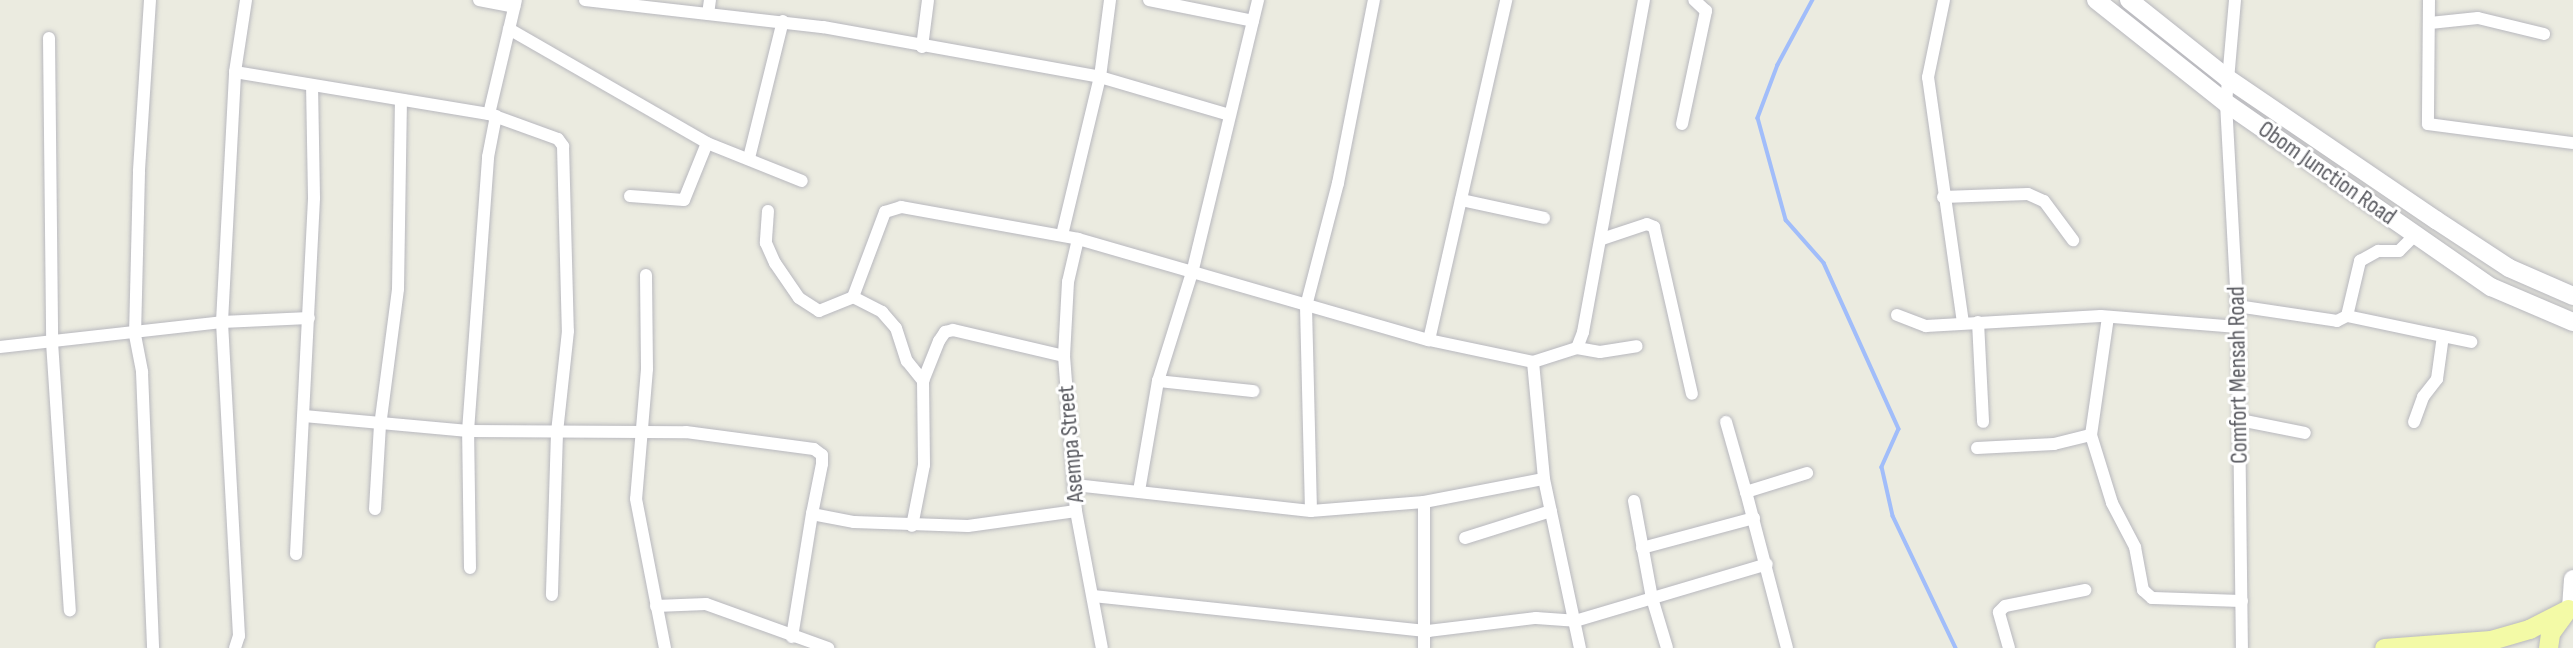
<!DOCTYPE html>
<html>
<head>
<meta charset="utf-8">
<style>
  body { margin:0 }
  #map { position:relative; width:2573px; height:648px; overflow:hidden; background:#ebebe0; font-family:"Sofia Sans Condensed",sans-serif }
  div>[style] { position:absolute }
  .stream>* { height:3.5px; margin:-1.75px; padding:0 1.75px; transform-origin:1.75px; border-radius:1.75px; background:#a1bdfa }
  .roads { filter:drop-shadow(0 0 2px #b8b8be) drop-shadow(0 0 2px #b8b8be) }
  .street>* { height:12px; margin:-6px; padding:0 6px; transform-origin:6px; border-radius:6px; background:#fff }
  .secondary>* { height:18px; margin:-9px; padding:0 9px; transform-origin:9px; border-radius:9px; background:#fff }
  .primary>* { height:19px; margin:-9.5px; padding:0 9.5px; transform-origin:9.5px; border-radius:9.5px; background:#f3faa6 }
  span { translate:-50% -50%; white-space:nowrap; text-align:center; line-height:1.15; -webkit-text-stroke:6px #fff; paint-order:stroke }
  .street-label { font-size:24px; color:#595a60 }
</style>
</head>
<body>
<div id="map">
  <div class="stream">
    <div style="left:1813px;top:0;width:74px;rotate:118.3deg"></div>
    <div style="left:1778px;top:65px;width:57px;rotate:110.7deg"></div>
    <div style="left:1758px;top:118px;width:106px;rotate:74.6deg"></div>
    <div style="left:1786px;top:220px;width:57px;rotate:48.5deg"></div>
    <div style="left:1824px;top:263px;width:182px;rotate:65.7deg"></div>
    <div style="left:1899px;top:429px;width:42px;rotate:114.1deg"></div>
    <div style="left:1882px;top:467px;width:50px;rotate:77.3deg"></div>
    <div style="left:1893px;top:516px;width:146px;rotate:64.5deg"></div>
  </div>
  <div class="roads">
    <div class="street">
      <div style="left:150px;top:0;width:172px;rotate:93.7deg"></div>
      <div style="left:139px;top:172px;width:163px;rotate:91.4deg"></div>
      <div style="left:135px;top:335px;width:38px;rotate:79deg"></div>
      <div style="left:142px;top:372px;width:276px;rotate:87.7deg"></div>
      <div style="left:479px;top:0;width:36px;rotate:11deg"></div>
      <div style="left:585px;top:0;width:240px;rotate:6.5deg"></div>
      <div style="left:823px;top:27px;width:281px;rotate:10.2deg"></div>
      <div style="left:1100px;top:77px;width:135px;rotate:16.3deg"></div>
      <div style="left:1149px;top:0;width:106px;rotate:11.4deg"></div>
      <div style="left:1944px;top:0;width:79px;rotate:101.7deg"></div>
      <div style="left:1928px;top:77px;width:248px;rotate:81.9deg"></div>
      <div style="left:2235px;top:0;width:103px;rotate:95deg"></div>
      <div style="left:2226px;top:103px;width:224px;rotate:86.9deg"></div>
      <div style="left:2238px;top:327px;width:321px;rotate:89.3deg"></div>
      <div style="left:2429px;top:0;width:124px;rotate:90.5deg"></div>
      <div style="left:2428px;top:124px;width:146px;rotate:7.5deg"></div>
      <div style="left:708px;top:14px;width:14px;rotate:-82deg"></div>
      <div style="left:2430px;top:23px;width:48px;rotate:-5.9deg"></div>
      <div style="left:2478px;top:18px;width:68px;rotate:13.6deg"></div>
      <div style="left:509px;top:29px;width:228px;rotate:29.9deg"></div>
      <div style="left:707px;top:143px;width:102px;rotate:21.8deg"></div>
      <div style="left:49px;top:38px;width:304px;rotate:89.4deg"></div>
      <div style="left:52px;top:342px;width:269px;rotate:86.2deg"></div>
      <div style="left:922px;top:47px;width:47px;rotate:-82.7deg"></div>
      <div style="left:235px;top:72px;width:257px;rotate:9.4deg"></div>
      <div style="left:489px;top:114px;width:73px;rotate:19.9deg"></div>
      <div style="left:558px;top:139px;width:9px;rotate:54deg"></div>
      <div style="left:563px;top:146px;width:185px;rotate:88.5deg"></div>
      <div style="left:568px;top:331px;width:103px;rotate:96.2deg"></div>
      <div style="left:557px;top:433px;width:162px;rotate:91.8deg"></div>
      <div style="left:489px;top:114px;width:117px;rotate:-76.7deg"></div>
      <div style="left:1682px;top:124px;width:116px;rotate:-78deg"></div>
      <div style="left:1706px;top:11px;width:16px;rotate:-137deg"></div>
      <div style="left:749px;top:158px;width:141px;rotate:-76.1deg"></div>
      <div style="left:630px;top:196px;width:54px;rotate:4.2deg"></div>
      <div style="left:684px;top:200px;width:61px;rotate:-68deg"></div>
      <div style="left:1943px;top:197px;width:85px;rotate:-2deg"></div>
      <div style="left:2028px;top:194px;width:17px;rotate:24deg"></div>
      <div style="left:2044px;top:201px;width:49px;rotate:53.4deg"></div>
      <div style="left:1461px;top:200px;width:85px;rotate:12.2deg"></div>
      <div style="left:768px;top:211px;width:32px;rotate:94deg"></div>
      <div style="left:766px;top:243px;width:22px;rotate:66deg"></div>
      <div style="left:775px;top:263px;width:42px;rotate:55.6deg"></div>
      <div style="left:799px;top:298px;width:24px;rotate:33deg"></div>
      <div style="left:819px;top:311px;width:37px;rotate:-22deg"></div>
      <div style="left:853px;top:297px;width:91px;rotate:-69.4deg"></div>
      <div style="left:885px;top:212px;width:17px;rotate:-17deg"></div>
      <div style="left:901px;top:207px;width:180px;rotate:10.2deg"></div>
      <div style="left:1078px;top:239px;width:365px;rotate:16.1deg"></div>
      <div style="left:1429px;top:340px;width:106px;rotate:11.9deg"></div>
      <div style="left:1533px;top:362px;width:46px;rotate:-17.7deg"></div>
      <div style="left:1577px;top:348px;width:17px;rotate:-69deg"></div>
      <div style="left:1583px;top:332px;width:338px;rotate:-79.6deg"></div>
      <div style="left:1062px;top:235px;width:163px;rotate:-76.5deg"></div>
      <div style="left:1100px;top:77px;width:78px;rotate:-82.6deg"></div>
      <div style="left:1078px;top:239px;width:44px;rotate:103.1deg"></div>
      <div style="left:1068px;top:282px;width:74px;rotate:93.1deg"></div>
      <div style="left:1064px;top:356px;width:155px;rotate:85.6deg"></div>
      <div style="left:1076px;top:511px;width:139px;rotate:79.3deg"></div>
      <div style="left:1602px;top:239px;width:47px;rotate:-18.4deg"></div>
      <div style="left:1647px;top:224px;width:8px;rotate:23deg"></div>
      <div style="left:1654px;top:227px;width:171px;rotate:77.2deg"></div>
      <div style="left:646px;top:275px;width:94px;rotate:89.4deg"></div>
      <div style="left:647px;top:369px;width:130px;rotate:94.8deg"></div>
      <div style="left:636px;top:499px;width:152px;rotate:79deg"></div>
      <div style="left:853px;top:297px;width:33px;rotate:27deg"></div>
      <div style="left:882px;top:312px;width:21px;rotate:49deg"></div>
      <div style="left:896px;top:328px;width:35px;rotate:72deg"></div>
      <div style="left:907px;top:361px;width:26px;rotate:51deg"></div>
      <div style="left:923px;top:381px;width:84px;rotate:89.3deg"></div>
      <div style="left:924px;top:465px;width:62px;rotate:101.1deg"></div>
      <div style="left:2237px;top:306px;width:101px;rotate:8.5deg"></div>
      <div style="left:2337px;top:321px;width:11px;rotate:-27deg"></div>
      <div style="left:2347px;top:316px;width:57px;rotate:-76.7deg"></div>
      <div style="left:2360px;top:261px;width:21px;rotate:-29deg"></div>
      <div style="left:2378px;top:251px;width:21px"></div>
      <div style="left:2399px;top:251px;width:23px;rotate:-45deg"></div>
      <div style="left:1897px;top:315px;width:31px;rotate:21deg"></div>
      <div style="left:1926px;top:326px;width:175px;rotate:-3.3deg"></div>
      <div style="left:2101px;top:316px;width:137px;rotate:4.6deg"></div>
      <div style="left:2347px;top:316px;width:127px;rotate:11.8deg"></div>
      <div style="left:2108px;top:317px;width:119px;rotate:98.2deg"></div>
      <div style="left:2091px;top:435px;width:71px;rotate:72.8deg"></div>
      <div style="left:2112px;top:503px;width:50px;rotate:62.4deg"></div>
      <div style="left:2135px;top:547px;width:44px;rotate:79.5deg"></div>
      <div style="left:2143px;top:590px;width:12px;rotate:42deg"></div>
      <div style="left:2152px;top:598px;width:90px;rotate:1.9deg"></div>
      <div style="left:1978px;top:322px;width:100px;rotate:87.1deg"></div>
      <div style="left:1429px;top:340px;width:349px;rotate:-77.2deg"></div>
      <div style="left:0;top:347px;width:223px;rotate:-6.4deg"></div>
      <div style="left:222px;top:322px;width:87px;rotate:-2.6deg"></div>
      <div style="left:1577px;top:348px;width:23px;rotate:10deg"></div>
      <div style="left:1600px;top:352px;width:37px;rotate:-9deg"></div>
      <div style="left:1533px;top:362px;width:118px;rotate:84.6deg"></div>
      <div style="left:1544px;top:479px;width:173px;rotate:78deg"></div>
      <div style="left:923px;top:381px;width:43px;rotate:-68.2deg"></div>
      <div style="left:939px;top:341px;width:11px;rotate:-56deg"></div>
      <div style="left:945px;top:332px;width:8px;rotate:-14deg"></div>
      <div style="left:953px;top:330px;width:114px;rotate:13.2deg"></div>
      <div style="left:1158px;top:381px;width:96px;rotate:6deg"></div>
      <div style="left:304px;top:416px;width:165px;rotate:5.2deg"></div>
      <div style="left:468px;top:431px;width:218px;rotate:0.3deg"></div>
      <div style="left:686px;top:432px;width:129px;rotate:7.6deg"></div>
      <div style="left:814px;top:449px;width:10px;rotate:37deg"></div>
      <div style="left:822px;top:455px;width:9px;rotate:90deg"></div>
      <div style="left:822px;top:464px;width:51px;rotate:101.3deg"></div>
      <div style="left:812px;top:514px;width:43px;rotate:10.8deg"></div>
      <div style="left:854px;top:522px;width:114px;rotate:2deg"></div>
      <div style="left:968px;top:526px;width:109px;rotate:-7.9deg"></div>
      <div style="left:2240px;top:420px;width:66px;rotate:11.3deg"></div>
      <div style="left:1726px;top:422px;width:73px;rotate:74.1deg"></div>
      <div style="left:2414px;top:422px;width:27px;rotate:-70deg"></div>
      <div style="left:2423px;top:397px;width:23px;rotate:-52deg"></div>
      <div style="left:2437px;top:379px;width:43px;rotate:-82.1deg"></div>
      <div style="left:1977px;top:448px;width:77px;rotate:-3deg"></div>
      <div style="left:2054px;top:444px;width:38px;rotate:-14deg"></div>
      <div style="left:1075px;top:485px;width:237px;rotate:6.3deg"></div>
      <div style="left:1311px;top:511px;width:113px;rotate:-4.6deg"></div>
      <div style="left:1424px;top:502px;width:122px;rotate:-10.9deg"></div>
      <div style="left:1139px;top:491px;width:112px;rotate:-80.2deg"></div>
      <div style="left:1158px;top:381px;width:117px;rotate:-72.6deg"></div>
      <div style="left:1193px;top:269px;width:277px;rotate:-76.4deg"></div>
      <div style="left:1634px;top:501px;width:99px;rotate:79.5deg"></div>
      <div style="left:1652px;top:598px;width:52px;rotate:73.3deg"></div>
      <div style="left:1424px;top:502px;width:146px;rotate:90deg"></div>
      <div style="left:375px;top:509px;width:83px;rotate:-86.6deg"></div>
      <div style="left:380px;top:426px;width:138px;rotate:-82.5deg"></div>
      <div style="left:398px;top:289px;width:188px;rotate:-89.1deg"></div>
      <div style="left:1311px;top:511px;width:205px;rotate:-91.4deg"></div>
      <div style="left:1306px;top:306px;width:127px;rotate:-75.4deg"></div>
      <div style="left:1338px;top:183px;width:187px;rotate:-78.9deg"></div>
      <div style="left:1465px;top:538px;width:90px;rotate:-17.4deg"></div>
      <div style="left:1642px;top:548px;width:116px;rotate:-15deg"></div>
      <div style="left:296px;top:554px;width:356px;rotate:-87.1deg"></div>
      <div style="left:314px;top:198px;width:111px;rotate:-91deg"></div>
      <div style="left:470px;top:568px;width:137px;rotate:-90.8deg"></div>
      <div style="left:468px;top:431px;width:275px;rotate:-85.8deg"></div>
      <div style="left:488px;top:157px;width:42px;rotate:-79deg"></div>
      <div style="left:1093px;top:596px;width:337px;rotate:6deg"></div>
      <div style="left:1428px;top:631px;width:109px;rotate:-6.9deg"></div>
      <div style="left:1536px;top:618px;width:39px;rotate:4deg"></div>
      <div style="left:1575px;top:621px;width:200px;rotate:-16.5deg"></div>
      <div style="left:656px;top:606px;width:50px;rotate:-2.3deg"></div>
      <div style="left:706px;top:604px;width:130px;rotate:19.8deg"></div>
      <div style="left:792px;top:637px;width:125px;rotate:-80.8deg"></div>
      <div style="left:235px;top:648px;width:13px;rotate:-72deg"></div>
      <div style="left:239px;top:636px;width:314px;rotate:-93.1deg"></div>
      <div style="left:222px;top:322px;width:250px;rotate:-87deg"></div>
      <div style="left:235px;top:72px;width:73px;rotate:-81.3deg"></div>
      <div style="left:1787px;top:648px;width:161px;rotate:-104.7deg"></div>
      <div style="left:1746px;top:492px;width:64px;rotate:-17.3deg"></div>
      <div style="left:2009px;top:648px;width:37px;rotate:-106deg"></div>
      <div style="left:1999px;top:612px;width:8px;rotate:-45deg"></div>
      <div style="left:2005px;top:606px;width:82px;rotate:-11.3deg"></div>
    </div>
    <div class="secondary">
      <div style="left:2096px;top:0;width:166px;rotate:38.4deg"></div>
      <div style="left:2226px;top:103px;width:323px;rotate:34.8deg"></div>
      <div style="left:2491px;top:287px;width:89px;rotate:23.1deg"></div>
      <div style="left:2129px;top:0;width:125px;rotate:38.5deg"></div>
      <div style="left:2227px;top:78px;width:253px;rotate:34.2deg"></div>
      <div style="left:2436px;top:220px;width:87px;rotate:33.3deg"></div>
      <div style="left:2509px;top:268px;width:70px;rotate:23.6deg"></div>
      <div style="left:2571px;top:608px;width:29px;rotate:-86deg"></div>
    </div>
    <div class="primary">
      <div style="left:2384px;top:648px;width:107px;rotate:-4.3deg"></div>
      <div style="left:2491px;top:640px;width:40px;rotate:-16deg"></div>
      <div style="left:2529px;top:629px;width:44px;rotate:-27.1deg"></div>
      <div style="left:2548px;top:648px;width:15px;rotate:-82deg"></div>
      <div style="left:2550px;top:633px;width:24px;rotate:-54deg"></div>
    </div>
  </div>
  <div class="street-label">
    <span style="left:2327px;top:173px;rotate:35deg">Obom Junction Road</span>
    <span style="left:2238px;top:375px;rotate:-91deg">Comfort Mensah Road</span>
    <span style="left:1071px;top:444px;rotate:-95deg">Asempa Street</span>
  </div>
</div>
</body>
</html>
